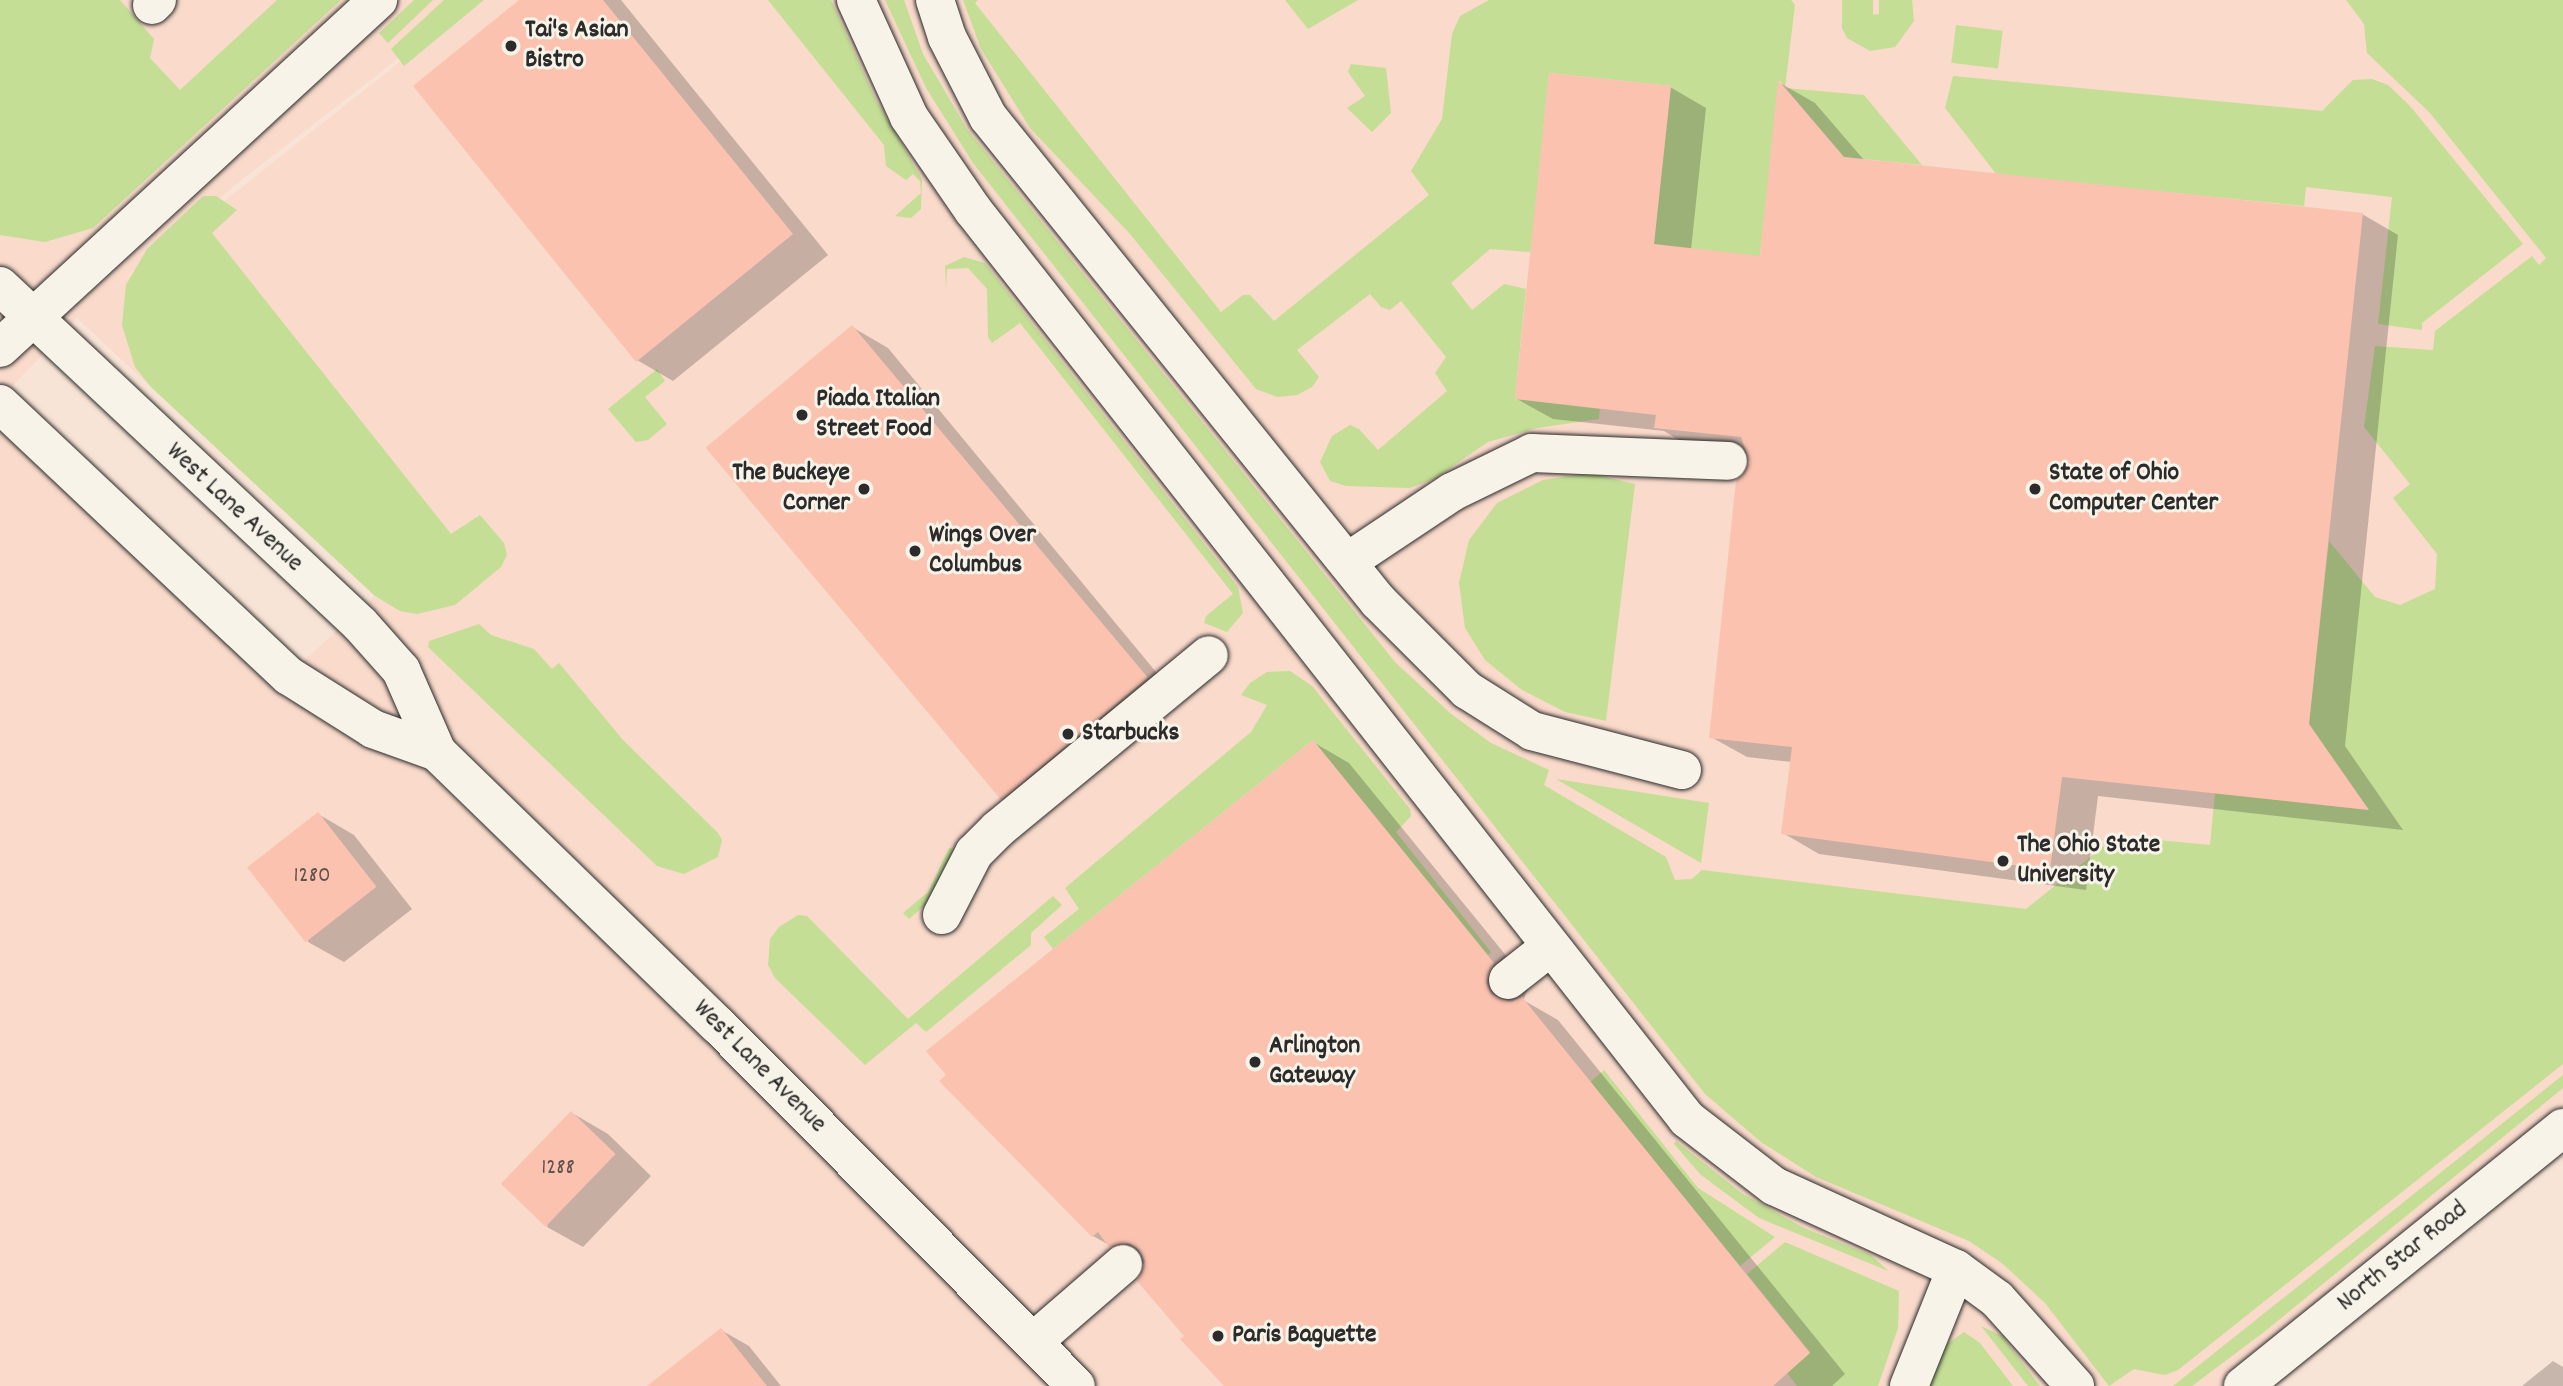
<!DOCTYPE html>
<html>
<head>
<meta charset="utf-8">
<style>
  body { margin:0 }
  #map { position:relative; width:2563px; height:1386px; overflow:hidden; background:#f8e4d7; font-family:Dekko,sans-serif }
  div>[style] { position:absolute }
  .built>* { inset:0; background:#f9dacb }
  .green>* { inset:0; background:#c4de95; transform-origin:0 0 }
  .shadow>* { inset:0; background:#0003 }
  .building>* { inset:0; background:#fbc2b0; transform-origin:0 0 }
  .roads { filter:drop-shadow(0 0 2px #2b2b2b) drop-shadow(0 0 2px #2b2b2b) }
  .minor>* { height:38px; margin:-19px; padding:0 19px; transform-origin:19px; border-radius:19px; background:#f7f3e8 }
  .major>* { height:38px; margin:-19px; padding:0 19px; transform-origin:19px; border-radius:19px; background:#f7f3e8 }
  .dots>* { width:19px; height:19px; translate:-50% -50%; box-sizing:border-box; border:4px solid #f7f3e8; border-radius:50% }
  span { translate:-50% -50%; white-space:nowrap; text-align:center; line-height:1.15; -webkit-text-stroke:6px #f7f3e8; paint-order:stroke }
  .number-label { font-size:23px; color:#5f514c }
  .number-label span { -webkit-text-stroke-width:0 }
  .poi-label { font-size:26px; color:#2b2b2b; font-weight:700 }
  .left { translate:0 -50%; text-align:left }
  .right { translate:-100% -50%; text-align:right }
  .street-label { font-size:26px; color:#2b2b2b }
</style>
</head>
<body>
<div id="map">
  <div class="built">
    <div style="clip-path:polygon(0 0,474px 0,240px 181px,107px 294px,478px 0,2563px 0,2563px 1128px,2243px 1386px,0 1386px,0 404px,288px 675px,375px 596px,77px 318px,0 399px)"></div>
  </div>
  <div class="green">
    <div style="clip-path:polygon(0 0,120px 0,154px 39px,150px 58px,180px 90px,277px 0,341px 0,93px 228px,45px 242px,0 235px)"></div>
    <div style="clip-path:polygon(414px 0,433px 0,388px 43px,379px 33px)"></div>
    <div style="clip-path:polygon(444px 0,484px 0,404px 66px,391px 49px)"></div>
    <div style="clip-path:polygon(768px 0,831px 0,876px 100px,922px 179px,921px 209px,911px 218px,895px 216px,921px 193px,920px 181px,913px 174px,906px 180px,886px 166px,884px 145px)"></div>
    <div style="clip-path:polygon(885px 0,904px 0,923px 54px,967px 129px,1395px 662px,1450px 713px,1491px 743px,1549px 770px,1544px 785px,1666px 857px,1675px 880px,1692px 879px,1702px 870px,2026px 909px,2116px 836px,2210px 845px,2215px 793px,2368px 810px,2309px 724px,2329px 541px,2375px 597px,2400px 605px,2435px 589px,2437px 554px,2393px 498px,2410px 484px,2364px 427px,2375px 346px,2433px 350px,2435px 331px,2532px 256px,2539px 265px,2546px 258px,2430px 113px,2367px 53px,2364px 24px,2346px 0,2563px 0,2563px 1064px,2178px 1370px,2165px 1375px,2134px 1369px,2109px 1386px,2045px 1303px,2003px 1264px,1969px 1241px,1816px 1177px,1761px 1142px,1705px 1094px,973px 163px,926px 88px)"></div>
    <div style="clip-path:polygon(963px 0,978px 0,975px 3px,1221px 312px,1243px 295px,1250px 295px,1274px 321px,1429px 195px,1411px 171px,1442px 119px,1452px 34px,1460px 16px,1489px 0,1791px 0,1795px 5px,1785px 88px,1864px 95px,1922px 165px,1844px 157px,1779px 80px,1760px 256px,1648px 297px,1671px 86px,1549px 73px,1531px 252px,1490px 249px,1451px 283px,1472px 310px,1504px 284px,1526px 289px,1515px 399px,1600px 409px,1599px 419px,1537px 428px,1488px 442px,1434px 479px,1410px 488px,1346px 486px,1330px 481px,1320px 462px,1332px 436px,1350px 425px,1359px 429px,1378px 450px,1447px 391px,1435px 373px,1446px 357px,1401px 301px,1390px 310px,1381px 307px,1370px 294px,1297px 350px,1319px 377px,1312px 387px,1297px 395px,1277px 397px,1256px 389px,1130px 234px,1030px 128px,981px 49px)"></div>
    <div style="clip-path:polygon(1285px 0,1358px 0,1308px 29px)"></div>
    <div style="clip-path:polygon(1842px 0,1873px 0,1873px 15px,1879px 14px,1879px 0,1912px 0,1914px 21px,1895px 47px,1870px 51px,1847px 38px,1842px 28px)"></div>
    <div style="left:1956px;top:25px;width:47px;height:38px;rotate:7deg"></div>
    <div style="clip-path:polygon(1351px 64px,1386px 68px,1391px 113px,1372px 132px,1347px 108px,1365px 96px,1348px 72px)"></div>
    <div style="clip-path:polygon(1953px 76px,2322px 111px,2353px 80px,2372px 79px,2388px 85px,2410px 106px,2523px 244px,2422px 323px,2422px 330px,2378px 324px,2392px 197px,2306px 187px,2304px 206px,1997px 175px,1945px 108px)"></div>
    <div style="clip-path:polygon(203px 196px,216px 196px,237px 210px,212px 233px,451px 534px,480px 515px,504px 543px,507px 555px,501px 567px,455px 605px,417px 614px,400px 611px,375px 596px,151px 387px,135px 367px,122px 325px,126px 285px,147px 249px)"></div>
    <div style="clip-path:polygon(964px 257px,985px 263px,1238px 587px,1243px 613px,1227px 632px,1204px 623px,1206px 616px,1233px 594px,1020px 323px,992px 343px,988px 337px,987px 289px,968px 268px,947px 269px,946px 289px,945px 266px)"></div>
    <div style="clip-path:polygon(657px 369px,665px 381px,645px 397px,667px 424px,648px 440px,636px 442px,608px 409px)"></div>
    <div style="clip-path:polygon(1588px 473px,1635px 484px,1606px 721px,1565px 712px,1522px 690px,1485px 660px,1465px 628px,1459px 583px,1469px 540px,1497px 503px,1543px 480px)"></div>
    <div style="clip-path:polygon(479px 624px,491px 635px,534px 649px,552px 669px,559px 663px,623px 740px,718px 833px,722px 840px,718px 857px,684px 874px,657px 866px,428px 647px,429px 641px)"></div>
    <div style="clip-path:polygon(1290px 671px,1312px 686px,1410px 809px,1411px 816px,1396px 832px,1491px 952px,1488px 955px,1313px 740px,1053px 949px,1044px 937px,1079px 909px,1065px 888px,1251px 732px,1267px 705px,1241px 695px,1250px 683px,1267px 672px)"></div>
    <div style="clip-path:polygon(1556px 779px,1709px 803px,1701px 863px)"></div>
    <div style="clip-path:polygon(949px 848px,956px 849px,933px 898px,909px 919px,903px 913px,928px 892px)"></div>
    <div style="clip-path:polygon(1053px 896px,1062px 905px,1031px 933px,1031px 945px,926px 1032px,916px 1023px,865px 1065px,775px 978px,768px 965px,770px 939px,779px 927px,798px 915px,807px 916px,908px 1019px)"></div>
    <div style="clip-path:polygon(1604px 1070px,1698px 1188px,1775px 1237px,1740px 1266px,1590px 1082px)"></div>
    <div style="clip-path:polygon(2563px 1075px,2563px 1088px,2264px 1332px,2192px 1386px,2173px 1386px)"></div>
    <div style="clip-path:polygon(1676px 1141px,1743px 1194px,1804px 1228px,1871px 1255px,1888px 1271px,1759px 1218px,1701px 1175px,1674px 1144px)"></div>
    <div style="clip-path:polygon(1785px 1242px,1899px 1291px,1898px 1328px,1878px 1386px,1797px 1386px,1787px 1373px,1810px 1352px,1747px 1274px)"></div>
    <div style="clip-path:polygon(1981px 1326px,2002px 1336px,2040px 1386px,2028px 1386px)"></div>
    <div style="clip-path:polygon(1964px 1332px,1980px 1343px,2013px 1386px,1925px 1386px,1946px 1345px)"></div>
  </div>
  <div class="shadow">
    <div style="clip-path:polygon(522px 0,621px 0,828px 255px,673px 381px,637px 360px)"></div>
    <div style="clip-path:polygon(1780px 83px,1815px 103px,1864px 160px,2362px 214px,2398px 235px,2345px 746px,2403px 830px,2098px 796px,2086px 890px,1819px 854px,1783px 833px,1792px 762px,1747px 757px,1711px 737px,1752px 463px,1748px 454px,1692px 448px,1664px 431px,1553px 419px,1517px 399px,1670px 87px,1706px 108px,1691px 250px,1761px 258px)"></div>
    <div style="clip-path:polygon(852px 327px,888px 348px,1180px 701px,1037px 819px,1001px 798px,707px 447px)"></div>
    <div style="clip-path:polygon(1313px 742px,1349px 763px,1530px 985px,1523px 1000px,1558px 1020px,1845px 1374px,1832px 1386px,1227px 1386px,1187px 1336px,1145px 1265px,1093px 1236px,942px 1081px)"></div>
    <div style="clip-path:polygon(318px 814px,354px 835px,412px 909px,344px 962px,308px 942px)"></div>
    <div style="clip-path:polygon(572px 1113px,608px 1134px,651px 1176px,583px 1247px,547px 1227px)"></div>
    <div style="clip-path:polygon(721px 1330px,749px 1346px,781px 1386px,660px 1386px)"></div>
    <div style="clip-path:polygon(2553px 1361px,2563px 1367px,2563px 1386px,2522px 1386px)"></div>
  </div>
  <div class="building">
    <div style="clip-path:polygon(519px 0,603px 0,793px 234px,636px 362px,413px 86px)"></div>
    <div style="clip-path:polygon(1549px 73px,1671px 86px,1654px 244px,1760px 256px,1778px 80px,1844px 157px,2363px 213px,2309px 724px,2369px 810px,2062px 777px,2050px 870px,1781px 834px,1792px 747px,1709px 738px,1736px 481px,1750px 463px,1741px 437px,1654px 428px,1656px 415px,1515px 399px)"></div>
    <div style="left:852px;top:325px;width:460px;height:191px;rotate:50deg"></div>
    <div style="clip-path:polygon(1313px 740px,1494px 963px,1486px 982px,1491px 994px,1510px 1002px,1522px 997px,1810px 1353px,1773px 1386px,1224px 1386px,1180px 1339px,1184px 1336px,1137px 1281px,1145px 1261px,1139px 1249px,1129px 1243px,1109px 1247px,1098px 1232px,1092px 1237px,939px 1081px,946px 1075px,926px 1051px)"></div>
    <div style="left:318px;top:812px;width:95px;height:90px;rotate:52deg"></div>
    <div style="left:571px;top:1111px;width:62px;height:101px;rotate:44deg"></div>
    <div style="clip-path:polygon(721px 1328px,767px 1386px,647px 1386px)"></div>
  </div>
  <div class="roads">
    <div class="minor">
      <div style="left:856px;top:0;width:128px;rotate:65.6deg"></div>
      <div style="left:909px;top:117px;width:113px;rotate:55.5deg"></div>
      <div style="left:973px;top:210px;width:1156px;rotate:51.85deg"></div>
      <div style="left:1687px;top:1119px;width:110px;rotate:37.6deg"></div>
      <div style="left:1774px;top:1186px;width:200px;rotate:24.5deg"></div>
      <div style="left:1956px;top:1269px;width:51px;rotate:36.2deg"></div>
      <div style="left:1997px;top:1299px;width:117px;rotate:48.1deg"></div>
      <div style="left:935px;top:0;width:39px;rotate:72deg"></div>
      <div style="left:947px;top:37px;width:90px;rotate:62.9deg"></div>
      <div style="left:988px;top:117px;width:622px;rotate:51.14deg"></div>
      <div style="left:1378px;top:601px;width:126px;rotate:45deg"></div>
      <div style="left:1467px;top:690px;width:77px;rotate:32.2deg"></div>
      <div style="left:1532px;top:731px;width:155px;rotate:14.6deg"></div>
      <div style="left:152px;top:5px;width:7px;rotate:-45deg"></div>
      <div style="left:0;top:348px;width:514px;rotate:-42.63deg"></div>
      <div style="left:1347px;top:562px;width:126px;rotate:-33.7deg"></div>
      <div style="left:1452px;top:492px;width:89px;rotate:-26deg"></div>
      <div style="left:1532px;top:453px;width:196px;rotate:2.3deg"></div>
      <div style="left:942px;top:915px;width:70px;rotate:-62.7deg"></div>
      <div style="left:974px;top:853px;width:34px;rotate:-45deg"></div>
      <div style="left:998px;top:829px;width:273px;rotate:-39.5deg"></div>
      <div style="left:1508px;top:980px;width:53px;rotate:-38.2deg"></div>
      <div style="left:1033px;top:1342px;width:119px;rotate:-40.9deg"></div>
      <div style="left:1909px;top:1386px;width:126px;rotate:-68.1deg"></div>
      <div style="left:2243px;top:1386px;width:411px;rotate:-38.9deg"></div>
    </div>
    <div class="major">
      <div style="left:0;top:286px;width:494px;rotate:43.2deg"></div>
      <div style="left:360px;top:624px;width:62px;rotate:48.3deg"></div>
      <div style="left:401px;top:670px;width:90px;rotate:66.3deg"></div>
      <div style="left:437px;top:752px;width:392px;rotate:44.2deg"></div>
      <div style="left:718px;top:1025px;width:508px;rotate:45.24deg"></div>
      <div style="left:0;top:404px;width:397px;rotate:43.3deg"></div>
      <div style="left:289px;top:676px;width:99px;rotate:32.2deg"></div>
      <div style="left:373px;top:729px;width:68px;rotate:19.8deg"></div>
    </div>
  </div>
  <div class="dots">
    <div style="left:511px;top:46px;background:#2b2b2b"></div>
    <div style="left:802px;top:415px;background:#2b2b2b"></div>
    <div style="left:864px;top:489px;background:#2b2b2b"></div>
    <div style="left:2035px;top:489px;background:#2b2b2b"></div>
    <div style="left:915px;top:551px;background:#2b2b2b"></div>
    <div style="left:1068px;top:734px;background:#2b2b2b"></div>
    <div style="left:2003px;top:861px;background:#2b2b2b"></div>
    <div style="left:1255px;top:1062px;background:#2b2b2b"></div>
    <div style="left:1218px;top:1336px;background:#2b2b2b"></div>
  </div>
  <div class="number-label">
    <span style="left:312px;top:877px">1280</span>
    <span style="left:558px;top:1169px">1288</span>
  </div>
  <div class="poi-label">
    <span class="left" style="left:525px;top:46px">Tai's Asian<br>Bistro</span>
    <span class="left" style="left:816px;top:415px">Piada Italian<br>Street Food</span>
    <span class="right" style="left:850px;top:489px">The Buckeye<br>Corner</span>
    <span class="left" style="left:2049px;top:489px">State of Ohio<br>Computer Center</span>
    <span class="left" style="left:929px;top:551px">Wings Over<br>Columbus</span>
    <span class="left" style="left:1082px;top:734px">Starbucks</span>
    <span class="left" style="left:2017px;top:861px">The Ohio State<br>University</span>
    <span class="left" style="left:1269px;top:1062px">Arlington<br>Gateway</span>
    <span class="left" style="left:1232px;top:1336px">Paris Baguette</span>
  </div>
  <div class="street-label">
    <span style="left:234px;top:508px;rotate:43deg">West Lane Avenue</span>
    <span style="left:759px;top:1067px;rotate:45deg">West Lane Avenue</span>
    <span style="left:2403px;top:1257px;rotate:-39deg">North Star Road</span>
  </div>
</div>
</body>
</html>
